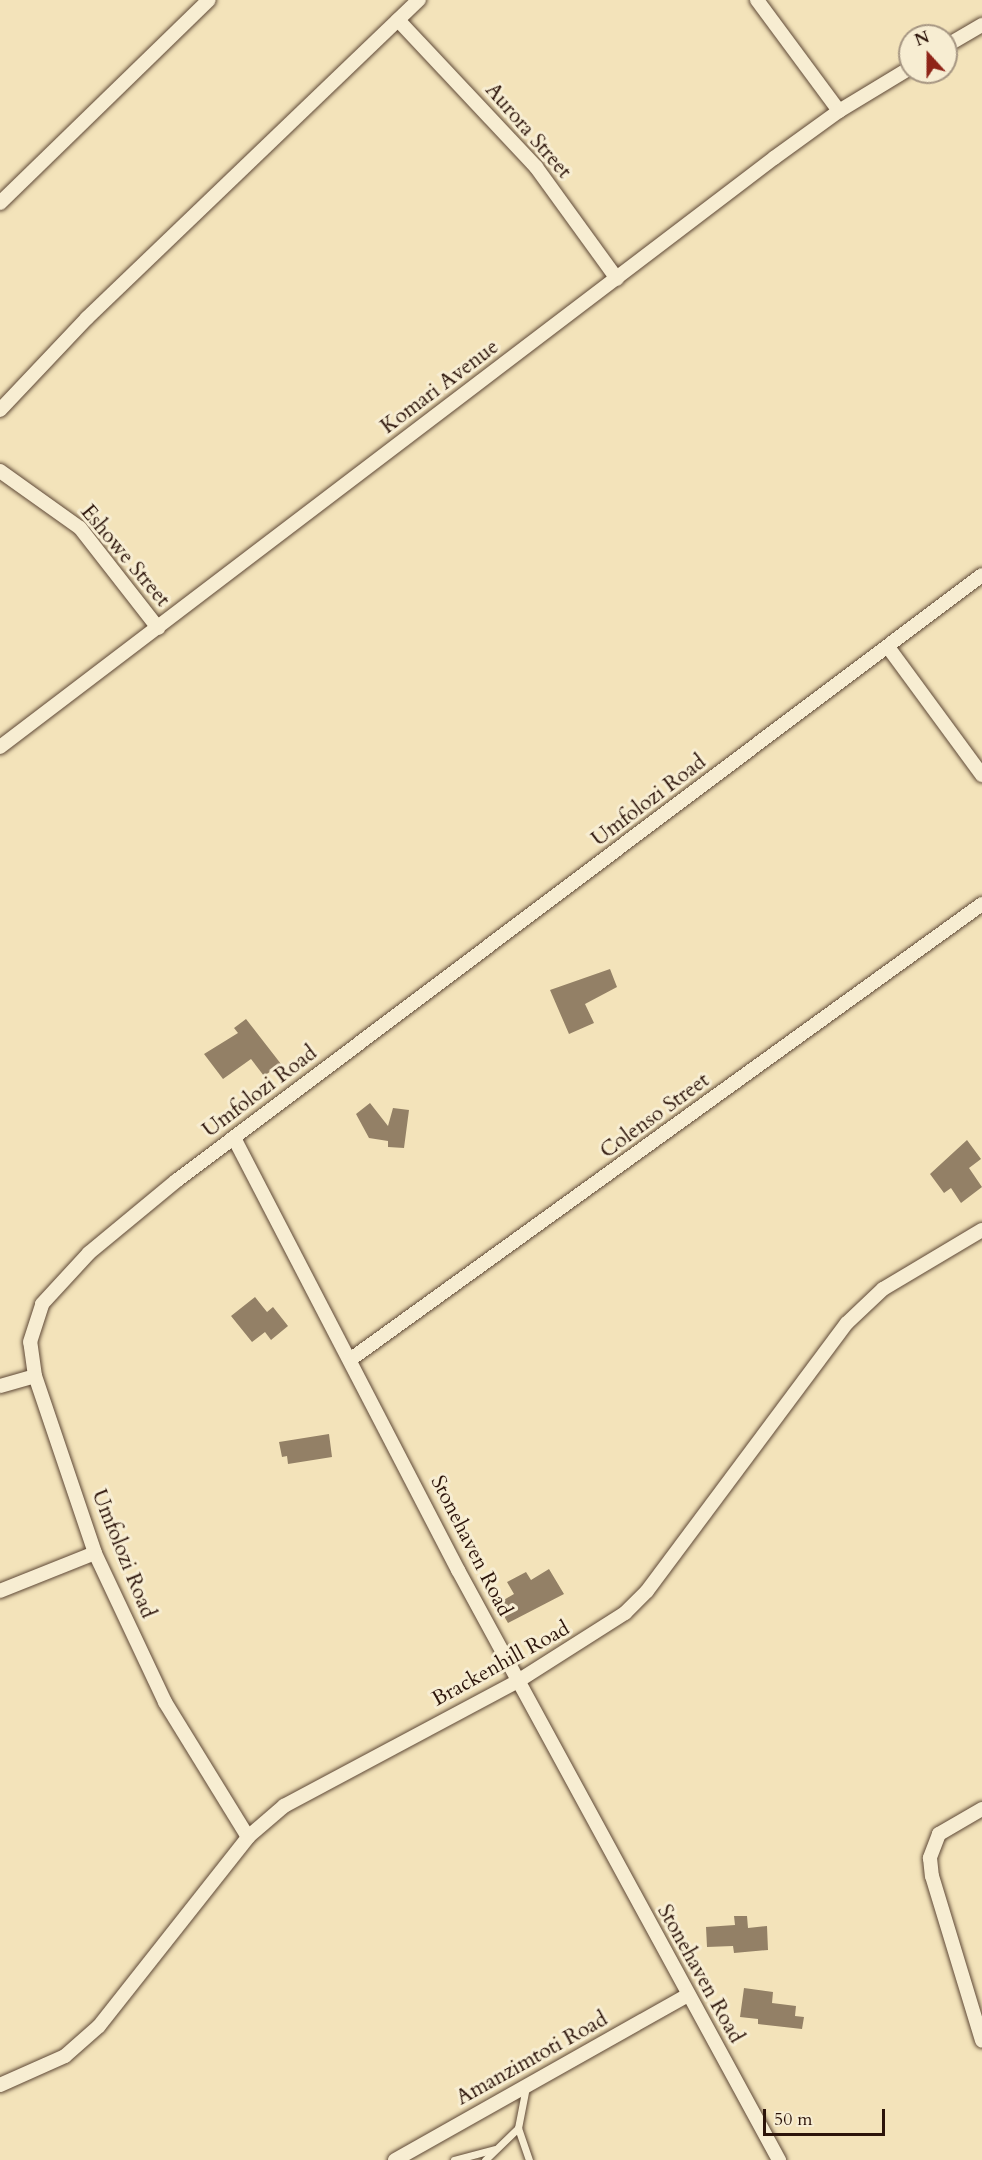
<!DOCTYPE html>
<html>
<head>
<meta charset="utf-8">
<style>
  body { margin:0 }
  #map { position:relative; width:982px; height:2160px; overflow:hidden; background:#f3e3ba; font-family:Cardo,serif }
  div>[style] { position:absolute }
  .building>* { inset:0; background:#938066 }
  .roads { filter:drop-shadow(0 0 2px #5e4836) drop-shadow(0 0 2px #5e4836) }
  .service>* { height:7px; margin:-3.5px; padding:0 3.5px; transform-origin:3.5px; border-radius:3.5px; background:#f7edd2 }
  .minor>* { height:14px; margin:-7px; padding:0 7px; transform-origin:7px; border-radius:7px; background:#f7edd2 }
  span { translate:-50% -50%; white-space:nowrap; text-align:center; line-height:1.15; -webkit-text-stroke:6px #f7edd2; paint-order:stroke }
  .street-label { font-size:21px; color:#2c140a }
  .north { position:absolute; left:898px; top:24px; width:60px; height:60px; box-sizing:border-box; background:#f7edd2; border:2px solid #a69682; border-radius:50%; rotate:339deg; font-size:16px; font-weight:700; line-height:24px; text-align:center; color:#2c140a }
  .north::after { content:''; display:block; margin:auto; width:21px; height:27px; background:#8f2418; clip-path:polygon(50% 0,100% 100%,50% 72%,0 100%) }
  .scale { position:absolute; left:763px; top:2109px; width:122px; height:27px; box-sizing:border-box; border:3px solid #2c140a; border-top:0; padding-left:8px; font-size:18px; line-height:21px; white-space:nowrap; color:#2c140a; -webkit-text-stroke:4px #f7edd2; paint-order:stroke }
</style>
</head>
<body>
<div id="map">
  <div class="building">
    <div style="clip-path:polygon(610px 969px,617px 987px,585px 1004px,594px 1023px,569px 1034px,550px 990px)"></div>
    <div style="clip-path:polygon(246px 1019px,281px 1064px,264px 1076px,251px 1059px,223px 1079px,204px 1054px,238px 1033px,234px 1028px)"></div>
    <div style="clip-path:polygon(370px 1103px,388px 1126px,393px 1108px,409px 1110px,404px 1148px,388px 1147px,388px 1141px,369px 1138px,356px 1114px)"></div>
    <div style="clip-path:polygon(967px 1140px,981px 1159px,969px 1168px,982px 1187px,961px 1203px,951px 1188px,944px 1193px,930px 1174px)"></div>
    <div style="clip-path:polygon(255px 1297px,267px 1312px,273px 1307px,288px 1326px,271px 1340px,265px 1332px,252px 1342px,231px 1316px)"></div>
    <div style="clip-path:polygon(329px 1434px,332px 1457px,288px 1464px,287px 1456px,282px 1457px,279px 1442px)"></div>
    <div style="clip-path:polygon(549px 1569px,564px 1594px,508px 1623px,497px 1604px,514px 1594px,507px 1582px,526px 1572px,531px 1580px)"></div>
    <div style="clip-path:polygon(734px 1916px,747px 1916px,748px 1928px,767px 1926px,768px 1950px,734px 1953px,733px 1946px,707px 1947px,706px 1927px,735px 1925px)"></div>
    <div style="clip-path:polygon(744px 1988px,773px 1992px,772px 2003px,796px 2006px,795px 2016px,804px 2017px,802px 2029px,758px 2024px,758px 2019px,740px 2017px)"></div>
  </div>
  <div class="roads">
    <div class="service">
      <div style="left:518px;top:2128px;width:34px;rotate:71deg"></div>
      <div style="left:454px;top:2160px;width:42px;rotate:-15deg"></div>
      <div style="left:485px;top:2160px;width:46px;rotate:-44.1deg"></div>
      <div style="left:518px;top:2128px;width:42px;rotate:-79deg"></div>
    </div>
    <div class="minor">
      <div style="left:757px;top:0;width:138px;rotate:53.5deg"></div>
      <div style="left:398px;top:20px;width:202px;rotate:46.8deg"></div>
      <div style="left:536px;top:167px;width:138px;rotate:54.1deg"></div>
      <div style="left:946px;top:46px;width:42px;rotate:-30.3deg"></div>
      <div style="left:0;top:203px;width:291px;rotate:-44.2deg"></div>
      <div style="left:0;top:410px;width:127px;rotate:-46.6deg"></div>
      <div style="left:87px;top:318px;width:460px;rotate:-43.8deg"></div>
      <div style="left:0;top:471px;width:98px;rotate:35.5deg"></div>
      <div style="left:80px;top:528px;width:127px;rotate:52deg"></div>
      <div style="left:888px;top:647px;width:159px;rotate:53.7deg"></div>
      <div style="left:0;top:747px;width:973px;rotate:-37.27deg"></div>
      <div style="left:774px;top:158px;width:80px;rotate:-35.9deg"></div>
      <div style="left:839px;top:111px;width:83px;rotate:-31.2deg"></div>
      <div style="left:234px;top:1138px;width:487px;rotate:62.6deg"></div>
      <div style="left:458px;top:1570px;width:672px;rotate:61.45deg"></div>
      <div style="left:351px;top:1359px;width:778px;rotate:-35.79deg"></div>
      <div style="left:0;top:1386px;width:36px;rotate:-16deg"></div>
      <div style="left:0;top:1591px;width:102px;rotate:-21.8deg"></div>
      <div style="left:982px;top:1809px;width:50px;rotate:149.8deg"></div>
      <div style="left:939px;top:1834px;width:26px;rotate:111deg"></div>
      <div style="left:930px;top:1858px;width:18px;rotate:84deg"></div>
      <div style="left:932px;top:1876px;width:172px;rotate:73.1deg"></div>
      <div style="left:248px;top:1837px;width:158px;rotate:-121.6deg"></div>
      <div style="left:165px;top:1702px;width:165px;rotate:-115.2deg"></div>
      <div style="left:95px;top:1553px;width:187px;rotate:-108.7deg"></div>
      <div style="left:35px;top:1376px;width:34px;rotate:-98deg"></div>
      <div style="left:30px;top:1342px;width:40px;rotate:-72deg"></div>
      <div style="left:42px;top:1304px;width:69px;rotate:-47.3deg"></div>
      <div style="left:89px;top:1253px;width:113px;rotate:-39.6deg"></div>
      <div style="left:176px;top:1181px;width:1008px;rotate:-36.94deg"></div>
      <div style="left:0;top:2085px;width:71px;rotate:-24deg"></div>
      <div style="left:65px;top:2056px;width:45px;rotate:-41.4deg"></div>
      <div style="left:99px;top:2026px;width:241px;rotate:-51.7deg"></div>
      <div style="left:248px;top:1837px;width:48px;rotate:-40.7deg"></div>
      <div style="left:284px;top:1806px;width:265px;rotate:-28.1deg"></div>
      <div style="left:518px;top:1681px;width:127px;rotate:-32.4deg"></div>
      <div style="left:625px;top:1613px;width:31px;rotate:-45deg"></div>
      <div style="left:647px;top:1591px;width:334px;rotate:-53.3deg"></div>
      <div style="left:847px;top:1323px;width:50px;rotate:-43.4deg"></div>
      <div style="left:883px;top:1289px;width:115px;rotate:-30.8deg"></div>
      <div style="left:395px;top:2160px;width:336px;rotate:-29.4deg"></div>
    </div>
  </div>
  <div class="street-label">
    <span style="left:528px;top:131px;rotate:49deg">Aurora Street</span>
    <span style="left:440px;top:387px;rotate:-37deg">Komari Avenue</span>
    <span style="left:125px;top:556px;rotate:50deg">Eshowe Street</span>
    <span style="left:649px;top:801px;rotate:-37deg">Umfolozi Road</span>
    <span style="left:260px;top:1092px;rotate:-37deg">Umfolozi Road</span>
    <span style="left:655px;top:1116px;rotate:-36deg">Colenso Street</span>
    <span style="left:471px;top:1546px;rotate:63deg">Stonehaven Road</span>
    <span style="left:123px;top:1554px;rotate:68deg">Umfolozi Road</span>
    <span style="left:501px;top:1664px;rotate:-29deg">Brackenhill Road</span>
    <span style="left:700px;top:1974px;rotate:61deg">Stonehaven Road</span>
    <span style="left:532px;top:2059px;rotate:-29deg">Amanzimtoti Road</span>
  </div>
  <div class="north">N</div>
  <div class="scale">50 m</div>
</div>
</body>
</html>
